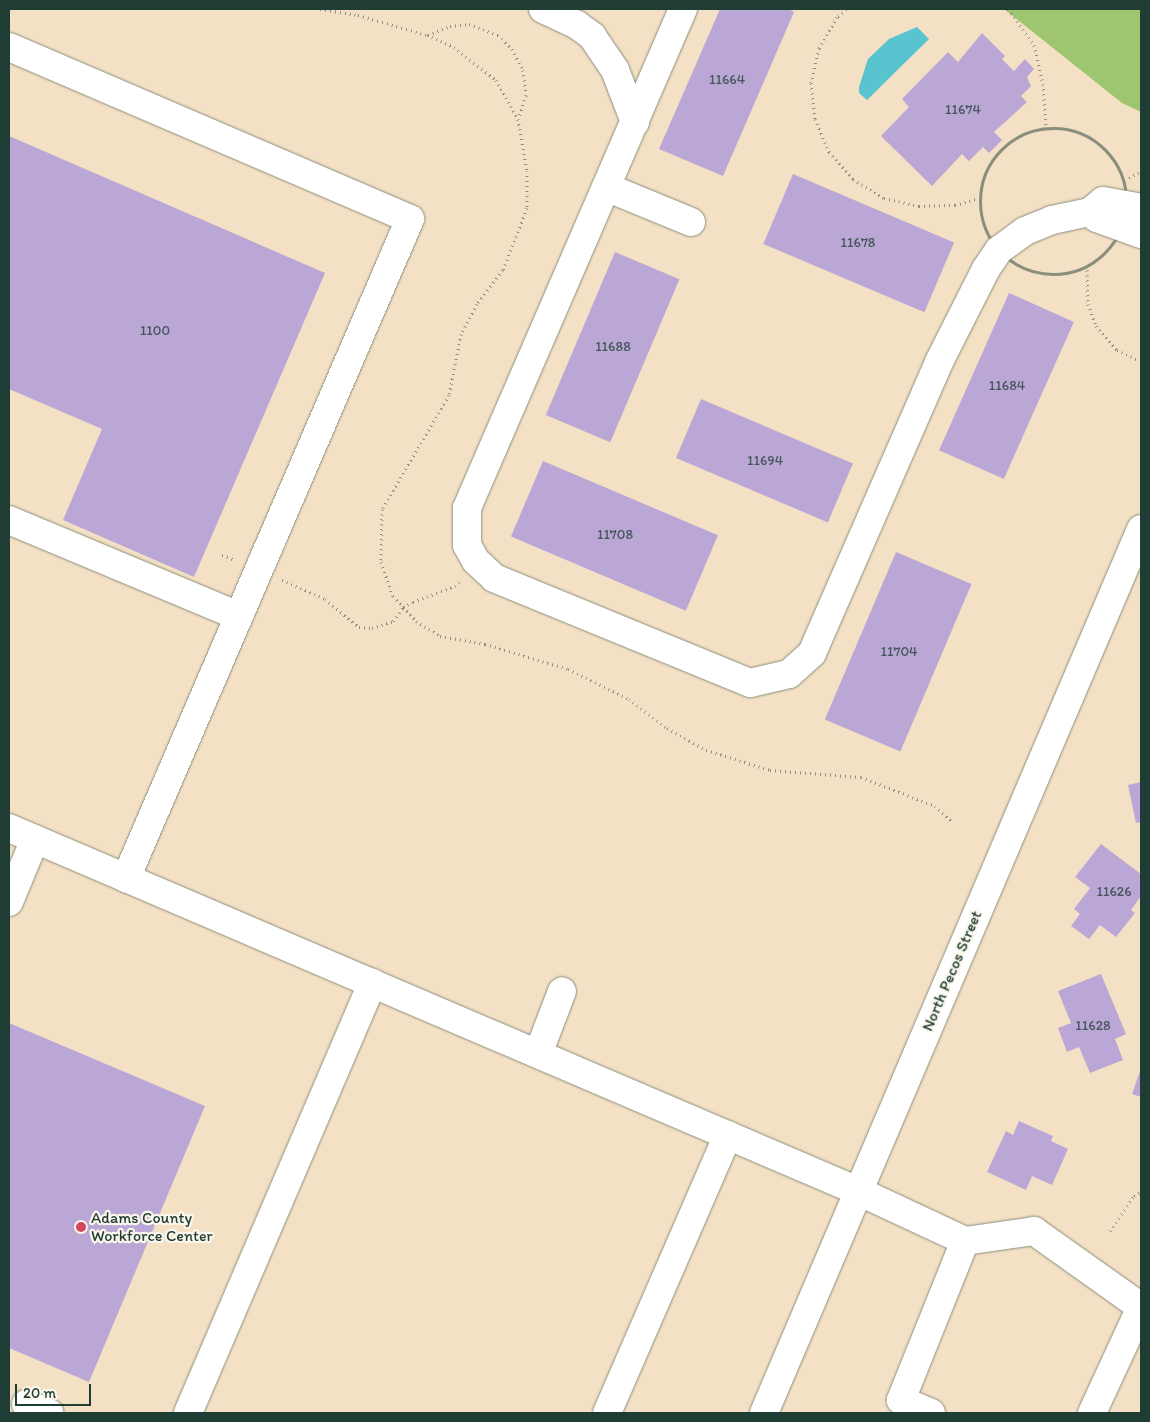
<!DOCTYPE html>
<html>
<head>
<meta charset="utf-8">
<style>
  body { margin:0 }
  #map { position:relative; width:1150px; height:1422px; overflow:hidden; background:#f4e0c4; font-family:Itim,sans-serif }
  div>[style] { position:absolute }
  .green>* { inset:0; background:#9ec671 }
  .water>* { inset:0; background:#58c4d0 }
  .building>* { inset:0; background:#bba7d6; transform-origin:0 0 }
  .path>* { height:3px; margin-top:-1.5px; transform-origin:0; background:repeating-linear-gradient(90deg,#8a8e7c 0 1px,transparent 0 5px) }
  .path>.ring { margin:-1.5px; padding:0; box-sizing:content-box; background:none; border:3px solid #8a8e7c; border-radius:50% }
  .roads { filter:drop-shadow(0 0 1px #8a8e7c) drop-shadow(0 0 1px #8a8e7c) }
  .minor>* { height:28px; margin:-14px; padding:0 14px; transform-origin:14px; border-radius:14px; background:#fff }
  .dots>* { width:14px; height:14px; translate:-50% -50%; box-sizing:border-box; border:2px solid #fbf7ec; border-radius:50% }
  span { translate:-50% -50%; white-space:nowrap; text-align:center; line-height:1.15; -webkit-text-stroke:4.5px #fbf7ec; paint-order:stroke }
  .number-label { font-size:14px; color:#46585c }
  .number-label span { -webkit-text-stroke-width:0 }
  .street-label { font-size:16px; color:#1f3d34 }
  .poi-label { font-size:16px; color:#1f3d34 }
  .left { translate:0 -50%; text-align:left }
  .frame { position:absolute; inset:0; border:10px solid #1f3d34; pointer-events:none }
  .scale { position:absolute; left:15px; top:1384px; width:76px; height:22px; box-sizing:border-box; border:2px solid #1f3d34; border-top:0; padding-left:6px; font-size:15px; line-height:18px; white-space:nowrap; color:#1f3d34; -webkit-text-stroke:4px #fbf7ec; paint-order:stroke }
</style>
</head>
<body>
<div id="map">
  <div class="green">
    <div style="clip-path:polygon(1004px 9px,1141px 9px,1141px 112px,1122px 103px)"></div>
  </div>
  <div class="water">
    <div style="clip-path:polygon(917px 27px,929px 39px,867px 100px,859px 93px,859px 87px,868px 59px,889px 39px)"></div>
  </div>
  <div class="building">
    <div style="clip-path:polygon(720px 9px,788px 9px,794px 12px,723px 176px,659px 149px)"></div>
    <div style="clip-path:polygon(982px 33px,1005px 56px,1002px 59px,1014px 71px,1025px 59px,1034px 69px,1027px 77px,1031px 86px,1021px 96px,1027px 102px,994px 132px,1002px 140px,989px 153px,983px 147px,969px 161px,962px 154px,932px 186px,881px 136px,909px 107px,902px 99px,948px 52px,958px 62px)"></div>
    <div style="clip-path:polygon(9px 136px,325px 273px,194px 577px,63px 520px,102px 429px,9px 389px)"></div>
    <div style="left:793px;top:174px;width:175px;height:76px;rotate:23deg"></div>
    <div style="left:615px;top:252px;width:70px;height:177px;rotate:23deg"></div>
    <div style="left:1009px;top:293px;width:71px;height:172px;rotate:24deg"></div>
    <div style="left:701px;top:399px;width:165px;height:64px;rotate:23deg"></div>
    <div style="left:543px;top:461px;width:190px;height:82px;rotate:23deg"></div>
    <div style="left:896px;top:552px;width:82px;height:182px;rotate:23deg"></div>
    <div style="clip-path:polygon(1141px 782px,1141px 822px,1136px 823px,1128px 785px)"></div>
    <div style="clip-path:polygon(1101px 844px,1141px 874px,1141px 896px,1131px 910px,1135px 913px,1116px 937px,1100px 925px,1089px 939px,1071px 926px,1080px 914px,1074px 909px,1090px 888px,1075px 877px)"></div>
    <div style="clip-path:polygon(1101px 974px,1126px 1034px,1115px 1039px,1123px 1060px,1090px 1073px,1079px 1047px,1067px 1052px,1058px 1028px,1071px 1023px,1058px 991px)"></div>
    <div style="clip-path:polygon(9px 1023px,205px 1106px,89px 1382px,9px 1348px)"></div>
    <div style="clip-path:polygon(1141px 1068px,1141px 1097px,1132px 1094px)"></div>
    <div style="clip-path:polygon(1019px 1121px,1053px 1136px,1051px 1141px,1068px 1149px,1052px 1185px,1032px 1176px,1026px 1190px,987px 1172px,1006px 1131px,1013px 1135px)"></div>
  </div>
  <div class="path">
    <div style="left:320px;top:9px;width:38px;rotate:9deg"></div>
    <div style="left:358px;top:15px;width:72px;rotate:16.2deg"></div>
    <div style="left:427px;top:35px;width:30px;rotate:24deg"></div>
    <div style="left:454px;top:47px;width:53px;rotate:38.2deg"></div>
    <div style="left:496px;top:80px;width:45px;rotate:60.6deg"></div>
    <div style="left:518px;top:119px;width:53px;rotate:80.2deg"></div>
    <div style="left:527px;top:171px;width:37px;rotate:90deg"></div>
    <div style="left:527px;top:208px;width:66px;rotate:111.2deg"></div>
    <div style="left:503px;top:270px;width:43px;rotate:127.4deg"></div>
    <div style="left:477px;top:304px;width:34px;rotate:118deg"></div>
    <div style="left:461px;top:334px;width:62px;rotate:101.1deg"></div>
    <div style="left:449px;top:395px;width:132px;rotate:120.4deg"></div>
    <div style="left:382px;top:509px;width:53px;rotate:91.1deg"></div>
    <div style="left:381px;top:562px;width:36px;rotate:71deg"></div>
    <div style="left:393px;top:596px;width:34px;rotate:47deg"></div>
    <div style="left:416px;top:621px;width:28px;rotate:32deg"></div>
    <div style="left:440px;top:636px;width:46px;rotate:10.1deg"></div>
    <div style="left:485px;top:644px;width:87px;rotate:16.8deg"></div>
    <div style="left:568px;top:669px;width:68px;rotate:26.2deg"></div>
    <div style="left:629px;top:699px;width:48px;rotate:37.3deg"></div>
    <div style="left:667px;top:728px;width:45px;rotate:29.4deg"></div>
    <div style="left:706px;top:750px;width:67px;rotate:17.4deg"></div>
    <div style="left:770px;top:770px;width:91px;rotate:4.4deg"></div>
    <div style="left:861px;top:777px;width:79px;rotate:21.4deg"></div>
    <div style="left:935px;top:806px;width:24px;rotate:42deg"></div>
    <div style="left:846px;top:9px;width:12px;rotate:138deg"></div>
    <div style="left:837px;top:17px;width:36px;rotate:120deg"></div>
    <div style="left:819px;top:48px;width:36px;rotate:103deg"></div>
    <div style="left:811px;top:83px;width:36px;rotate:84deg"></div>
    <div style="left:815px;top:119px;width:36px;rotate:67deg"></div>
    <div style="left:829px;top:152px;width:36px;rotate:48deg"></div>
    <div style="left:853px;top:179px;width:36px;rotate:32deg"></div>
    <div style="left:884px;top:198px;width:36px;rotate:13deg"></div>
    <div style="left:919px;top:206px;width:36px;rotate:-2deg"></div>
    <div style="left:955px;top:205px;width:25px;rotate:-16deg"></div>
    <div style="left:1008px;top:9px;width:44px;rotate:54.2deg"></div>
    <div style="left:1034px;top:45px;width:40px;rotate:77deg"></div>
    <div style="left:1043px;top:84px;width:44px;rotate:86.1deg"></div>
    <div style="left:428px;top:35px;width:24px;rotate:-22deg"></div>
    <div style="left:450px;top:26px;width:19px;rotate:-6deg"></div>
    <div style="left:469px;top:24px;width:31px;rotate:21deg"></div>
    <div style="left:498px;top:35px;width:20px;rotate:45deg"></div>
    <div style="left:512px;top:49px;width:24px;rotate:62deg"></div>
    <div style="left:523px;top:70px;width:25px;rotate:83deg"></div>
    <div style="left:526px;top:95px;width:25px;rotate:108deg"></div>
    <div class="ring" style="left:980px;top:128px;width:143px;height:143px"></div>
    <div style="left:1129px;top:178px;width:14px;rotate:-30deg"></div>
    <div style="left:1087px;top:265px;width:39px;rotate:89deg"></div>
    <div style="left:1088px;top:304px;width:23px;rotate:70deg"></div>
    <div style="left:1096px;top:326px;width:32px;rotate:49deg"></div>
    <div style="left:1117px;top:350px;width:23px;rotate:25deg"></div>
    <div style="left:222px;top:555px;width:14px;rotate:21deg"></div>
    <div style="left:282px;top:580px;width:47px;rotate:23.8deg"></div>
    <div style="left:325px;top:599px;width:44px;rotate:39.5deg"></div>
    <div style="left:359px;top:627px;width:13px;rotate:4deg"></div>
    <div style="left:372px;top:628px;width:22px;rotate:-18deg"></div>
    <div style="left:393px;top:621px;width:17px;rotate:-54deg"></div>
    <div style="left:403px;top:607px;width:11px;rotate:-27deg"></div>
    <div style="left:413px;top:602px;width:45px;rotate:-20.9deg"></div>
    <div style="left:455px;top:586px;width:7px;rotate:-45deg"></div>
    <div style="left:1110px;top:1231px;width:42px;rotate:-55.6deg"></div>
    <div style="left:1134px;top:1196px;width:8px;rotate:-30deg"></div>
  </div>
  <div class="roads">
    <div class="minor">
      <div style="left:543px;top:9px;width:38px;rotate:25deg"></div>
      <div style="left:577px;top:25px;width:19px;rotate:36deg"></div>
      <div style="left:592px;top:36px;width:41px;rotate:55.9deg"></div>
      <div style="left:615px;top:70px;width:56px;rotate:69deg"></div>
      <div style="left:683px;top:9px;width:544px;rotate:113.41deg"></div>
      <div style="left:467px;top:508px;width:37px;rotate:90deg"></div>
      <div style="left:467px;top:545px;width:18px;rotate:61deg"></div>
      <div style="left:476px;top:561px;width:25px;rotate:43deg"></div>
      <div style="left:494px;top:578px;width:277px;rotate:22.3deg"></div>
      <div style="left:750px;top:683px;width:40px;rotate:-13deg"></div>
      <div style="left:789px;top:674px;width:31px;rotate:-42deg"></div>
      <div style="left:812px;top:653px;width:318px;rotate:-66.4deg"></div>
      <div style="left:939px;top:362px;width:104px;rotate:-63.2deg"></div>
      <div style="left:986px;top:269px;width:23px;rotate:-56deg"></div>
      <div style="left:999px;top:250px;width:32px;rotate:-36deg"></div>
      <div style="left:1025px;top:231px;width:29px;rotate:-22deg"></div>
      <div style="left:1052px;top:220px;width:39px;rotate:-12deg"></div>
      <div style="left:1090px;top:212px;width:17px;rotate:-40deg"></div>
      <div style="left:1103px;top:201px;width:39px;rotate:10deg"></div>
      <div style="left:9px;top:47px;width:436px;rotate:23.2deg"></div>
      <div style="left:410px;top:219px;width:718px;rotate:113.31deg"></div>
      <div style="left:606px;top:187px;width:92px;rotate:22.4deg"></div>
      <div style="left:1090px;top:212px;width:9px;rotate:41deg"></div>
      <div style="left:1097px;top:218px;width:47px;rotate:20deg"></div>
      <div style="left:9px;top:520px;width:249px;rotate:22.7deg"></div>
      <div style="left:9px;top:828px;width:923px;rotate:23.15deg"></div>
      <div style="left:858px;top:1191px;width:118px;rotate:25deg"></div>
      <div style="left:965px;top:1241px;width:70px;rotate:-8.2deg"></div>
      <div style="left:1034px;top:1231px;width:131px;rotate:35.4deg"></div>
      <div style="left:9px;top:902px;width:68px;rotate:-67.6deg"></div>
      <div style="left:538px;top:1054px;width:67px;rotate:-69.1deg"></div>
      <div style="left:26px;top:1404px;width:25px;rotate:21deg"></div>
      <div style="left:188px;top:1413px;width:468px;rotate:-66.8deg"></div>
      <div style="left:607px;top:1413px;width:303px;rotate:-66.5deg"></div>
      <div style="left:764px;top:1413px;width:961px;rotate:-66.9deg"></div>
      <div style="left:931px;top:1413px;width:33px;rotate:-157deg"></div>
      <div style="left:901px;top:1400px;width:171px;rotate:-68.1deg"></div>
      <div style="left:1092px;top:1413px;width:117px;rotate:-65.2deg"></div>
    </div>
  </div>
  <div class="dots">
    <div style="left:81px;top:1227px;background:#d1495b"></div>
  </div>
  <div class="number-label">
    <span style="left:727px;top:80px">11664</span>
    <span style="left:963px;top:110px">11674</span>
    <span style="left:858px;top:243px">11678</span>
    <span style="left:155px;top:331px">1100</span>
    <span style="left:613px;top:347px">11688</span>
    <span style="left:1007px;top:386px">11684</span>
    <span style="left:765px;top:461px">11694</span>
    <span style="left:615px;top:535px">11708</span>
    <span style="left:899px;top:652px">11704</span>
    <span style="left:1114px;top:892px">11626</span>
    <span style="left:1093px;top:1026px">11628</span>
  </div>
  <div class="street-label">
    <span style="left:952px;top:971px;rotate:-67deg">North Pecos Street</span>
  </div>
  <div class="poi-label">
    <span class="left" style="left:91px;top:1227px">Adams County<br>Workforce Center</span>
  </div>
  <div class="frame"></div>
  <div class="scale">20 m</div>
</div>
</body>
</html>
